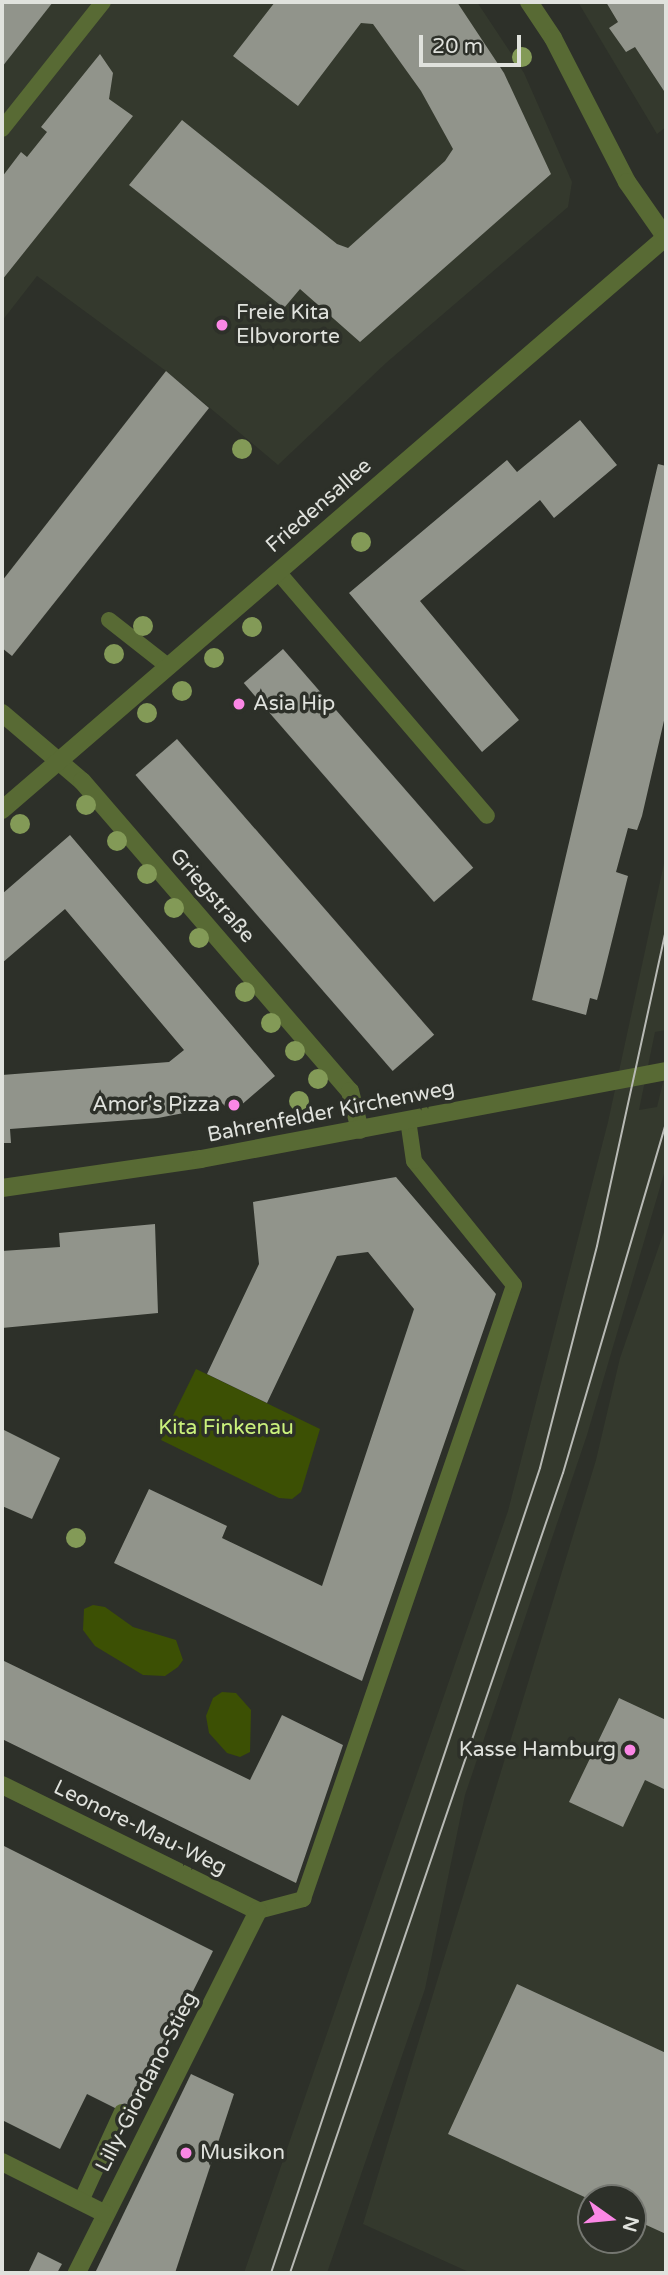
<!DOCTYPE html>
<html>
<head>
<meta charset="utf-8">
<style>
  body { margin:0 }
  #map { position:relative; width:668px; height:2275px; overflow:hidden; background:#2d3029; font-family:"Varela Round",sans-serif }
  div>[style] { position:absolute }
  .built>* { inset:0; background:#34392d }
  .green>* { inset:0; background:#3c5004 }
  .building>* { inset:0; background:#91948b; transform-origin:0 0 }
  .service>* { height:16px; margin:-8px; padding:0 8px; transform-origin:8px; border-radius:8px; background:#586a34 }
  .minor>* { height:18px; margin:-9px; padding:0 9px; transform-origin:9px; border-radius:9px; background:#586a34 }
  .tertiary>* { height:18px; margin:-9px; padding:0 9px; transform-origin:9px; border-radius:9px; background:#586a34 }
  .tram>* { height:2px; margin:-1px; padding:0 1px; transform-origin:1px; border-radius:1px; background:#b8bab5 }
  .trees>* { width:20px; height:20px; margin:-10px; border-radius:50%; background:#839a57 }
  .dots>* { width:19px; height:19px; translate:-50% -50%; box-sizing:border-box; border:4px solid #2d3029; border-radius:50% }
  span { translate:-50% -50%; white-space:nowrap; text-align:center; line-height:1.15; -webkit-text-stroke:7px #2d3029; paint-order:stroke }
  .poi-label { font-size:21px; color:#e0e2dd }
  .left { translate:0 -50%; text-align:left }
  .right { translate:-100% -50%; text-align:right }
  .street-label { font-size:21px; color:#e0e2dd }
  .park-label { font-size:21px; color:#caf17c }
  .frame { position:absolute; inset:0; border:4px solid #e0e2dd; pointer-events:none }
  .north { position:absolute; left:577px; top:2184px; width:70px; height:70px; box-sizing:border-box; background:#2d3029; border:2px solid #757771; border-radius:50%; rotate:105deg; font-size:19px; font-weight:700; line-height:28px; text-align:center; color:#e0e2dd }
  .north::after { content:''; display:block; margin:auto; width:24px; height:32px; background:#fb87e5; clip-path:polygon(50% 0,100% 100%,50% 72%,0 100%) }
  .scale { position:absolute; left:419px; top:35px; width:102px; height:32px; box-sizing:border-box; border:4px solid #e0e2dd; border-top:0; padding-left:9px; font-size:21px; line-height:24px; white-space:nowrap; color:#e0e2dd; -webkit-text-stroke:5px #2d3029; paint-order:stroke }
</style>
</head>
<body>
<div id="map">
  <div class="built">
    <div style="clip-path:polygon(2px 2px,477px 2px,524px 73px,572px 182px,568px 207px,386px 363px,278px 465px,166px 371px,37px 276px,2px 321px)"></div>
    <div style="clip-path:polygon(578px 2px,666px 2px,666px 127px,657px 134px)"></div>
    <div style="clip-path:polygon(666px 854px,666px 1030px,655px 1032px,639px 1110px,657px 1107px,666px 1070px,666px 1167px,587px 1435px,465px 1795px,425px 1989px,327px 2273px,244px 2273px,508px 1511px,608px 1122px)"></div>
    <div style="clip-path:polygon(evenodd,666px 1226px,666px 2273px,471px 2273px,363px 2224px,596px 1460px,620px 1358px,666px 1226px,591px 2198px,633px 2198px,633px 2240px,591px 2240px,591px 2198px)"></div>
  </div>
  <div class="green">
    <div style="clip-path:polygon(196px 1369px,320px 1429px,301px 1492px,292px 1499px,279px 1498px,161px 1440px)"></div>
    <div style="clip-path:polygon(93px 1605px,105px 1607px,133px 1627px,176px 1640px,183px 1660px,178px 1667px,165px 1676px,143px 1675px,95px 1646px,83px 1630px,84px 1609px)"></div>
    <div style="clip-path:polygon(222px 1692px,236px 1693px,251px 1710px,250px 1752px,240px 1757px,227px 1753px,209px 1733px,206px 1716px,213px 1698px)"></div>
  </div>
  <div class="building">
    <div style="clip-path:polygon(2px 2px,53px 2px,2px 67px)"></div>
    <div style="clip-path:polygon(275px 2px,457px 2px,504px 73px,551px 174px,360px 342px,300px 289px,284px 308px,129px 185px,182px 120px,337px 244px,348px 248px,445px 161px,453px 149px,421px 91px,373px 24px,361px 23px,298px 106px,233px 56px)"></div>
    <div style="clip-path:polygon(606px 2px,666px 2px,666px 94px,635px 47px,626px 52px,609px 28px,618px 22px)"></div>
    <div style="clip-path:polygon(100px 54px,113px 73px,109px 99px,133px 116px,2px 280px,2px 177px,21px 152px,27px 157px,47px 132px,41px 127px)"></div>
    <div style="clip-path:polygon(166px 371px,209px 408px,12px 656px,2px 648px,2px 581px)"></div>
    <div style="clip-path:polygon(580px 420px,617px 465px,554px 518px,540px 500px,420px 601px,519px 720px,482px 752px,349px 593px,507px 460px,517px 472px)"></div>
    <div style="clip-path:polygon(658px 464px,666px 466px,666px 712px,642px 816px,637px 830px,628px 828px,616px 872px,628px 876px,601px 985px,597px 1000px,590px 998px,586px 1015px,532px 1000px)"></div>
    <div style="left:283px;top:649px;width:290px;height:52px;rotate:49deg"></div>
    <div style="left:177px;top:739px;width:392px;height:55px;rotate:49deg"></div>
    <div style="clip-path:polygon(70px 835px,275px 1076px,232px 1113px,214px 1095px,199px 1110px,158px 1118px,10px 1129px,11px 1143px,2px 1143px,2px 1075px,169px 1062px,184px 1050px,65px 909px,2px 963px,2px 894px)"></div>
    <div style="clip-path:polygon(396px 1177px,496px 1294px,362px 1681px,114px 1563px,149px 1489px,227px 1526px,222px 1538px,322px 1586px,414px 1309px,368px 1252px,337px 1256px,267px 1403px,207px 1374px,259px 1264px,253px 1202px)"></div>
    <div style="clip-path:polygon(155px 1224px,158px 1313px,2px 1328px,2px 1251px,60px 1247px,59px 1233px)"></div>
    <div style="clip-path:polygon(2px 1429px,60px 1458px,32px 1519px,2px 1506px)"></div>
    <div style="clip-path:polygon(2px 1660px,250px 1780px,282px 1715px,343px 1745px,296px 1883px,2px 1739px)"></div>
    <div style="clip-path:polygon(619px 1698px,666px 1720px,666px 1790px,645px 1780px,623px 1827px,569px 1802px)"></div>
    <div style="clip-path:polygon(2px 1845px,213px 1951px,131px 2116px,87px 2094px,60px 2149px,2px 2120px)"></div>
    <div style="clip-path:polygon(517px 1984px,666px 2053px,666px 2234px,633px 2219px,633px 2198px,591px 2200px,448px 2134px)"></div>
    <div style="clip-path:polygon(191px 2074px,234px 2094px,175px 2273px,95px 2273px)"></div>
    <div style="clip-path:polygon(38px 2252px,62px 2264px,57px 2273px,28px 2273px)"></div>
  </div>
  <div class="service">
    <div style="left:2px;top:129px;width:162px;rotate:-51.5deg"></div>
    <div style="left:278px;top:572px;width:321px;rotate:49.4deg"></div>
    <div style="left:109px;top:620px;width:76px;rotate:38.1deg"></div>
    <div style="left:258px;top:1911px;width:47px;rotate:-14.9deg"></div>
    <div style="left:303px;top:1899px;width:649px;rotate:-71.03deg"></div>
    <div style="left:514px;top:1285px;width:159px;rotate:-128.9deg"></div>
    <div style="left:414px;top:1161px;width:41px;rotate:-98.3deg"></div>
    <div style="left:81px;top:2201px;width:98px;rotate:-65.3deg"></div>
  </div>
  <div class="minor">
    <div style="left:529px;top:2px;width:43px;rotate:56.3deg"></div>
    <div style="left:553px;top:38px;width:162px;rotate:62.8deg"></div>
    <div style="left:627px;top:182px;width:68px;rotate:55.1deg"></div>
    <div style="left:2px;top:713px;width:105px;rotate:40.4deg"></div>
    <div style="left:82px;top:781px;width:410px;rotate:49.2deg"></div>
    <div style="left:350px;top:1091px;width:40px;rotate:75.6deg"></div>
    <div style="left:2px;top:1188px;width:201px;rotate:-8.3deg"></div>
    <div style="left:201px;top:1159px;width:473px;rotate:-10.7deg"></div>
    <div style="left:2px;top:1785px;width:285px;rotate:26.2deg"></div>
    <div style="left:258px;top:1911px;width:405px;rotate:116.6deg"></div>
    <div style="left:2px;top:2162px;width:116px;rotate:26.6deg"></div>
  </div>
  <div class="tertiary">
    <div style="left:2px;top:810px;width:877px;rotate:-40.79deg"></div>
  </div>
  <div class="tram">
    <div style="left:271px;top:2273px;width:849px;rotate:-71.52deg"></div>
    <div style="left:540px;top:1468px;width:229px;rotate:-75.6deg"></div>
    <div style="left:597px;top:1246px;width:323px;rotate:-77.7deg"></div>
    <div style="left:290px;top:2273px;width:845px;rotate:-71.16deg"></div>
    <div style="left:563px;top:1473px;width:365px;rotate:-73.6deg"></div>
  </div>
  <div class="trees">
    <div style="left:522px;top:57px"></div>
    <div style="left:242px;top:449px"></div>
    <div style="left:361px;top:542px"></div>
    <div style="left:143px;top:626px"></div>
    <div style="left:252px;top:627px"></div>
    <div style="left:114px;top:654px"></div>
    <div style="left:214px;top:658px"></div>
    <div style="left:182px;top:691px"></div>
    <div style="left:147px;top:713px"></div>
    <div style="left:86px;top:805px"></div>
    <div style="left:20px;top:824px"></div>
    <div style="left:117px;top:841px"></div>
    <div style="left:147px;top:874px"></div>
    <div style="left:174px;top:908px"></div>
    <div style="left:199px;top:938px"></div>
    <div style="left:245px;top:992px"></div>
    <div style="left:271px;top:1023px"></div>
    <div style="left:295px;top:1051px"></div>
    <div style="left:318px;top:1079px"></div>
    <div style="left:299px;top:1101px"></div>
    <div style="left:76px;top:1538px"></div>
  </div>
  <div class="dots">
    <div style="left:222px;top:325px;background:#fb87e5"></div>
    <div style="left:239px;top:704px;background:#fb87e5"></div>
    <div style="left:234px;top:1105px;background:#fb87e5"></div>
    <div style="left:630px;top:1750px;background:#fb87e5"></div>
    <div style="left:186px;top:2153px;background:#fb87e5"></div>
  </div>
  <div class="poi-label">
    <span class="left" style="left:236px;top:325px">Freie Kita<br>Elbvororte</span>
    <span class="left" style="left:253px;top:704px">Asia Hip</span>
    <span class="right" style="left:220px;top:1105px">Amor's Pizza</span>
    <span class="right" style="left:616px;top:1750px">Kasse Hamburg</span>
    <span class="left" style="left:200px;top:2153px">Musikon</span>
  </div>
  <div class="street-label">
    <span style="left:319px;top:506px;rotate:-41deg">Friedensallee</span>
    <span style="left:212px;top:896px;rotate:49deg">Griegstraße</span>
    <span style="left:331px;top:1112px;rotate:-11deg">Bahrenfelder Kirchenweg</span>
    <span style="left:140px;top:1828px;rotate:26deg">Leonore-Mau-Weg</span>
    <span style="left:147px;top:2082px;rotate:-63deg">Lilly-Giordano-Stieg</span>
  </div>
  <div class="park-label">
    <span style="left:226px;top:1428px">Kita Finkenau</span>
  </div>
  <div class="frame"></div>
  <div class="north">N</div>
  <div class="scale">20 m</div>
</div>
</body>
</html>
